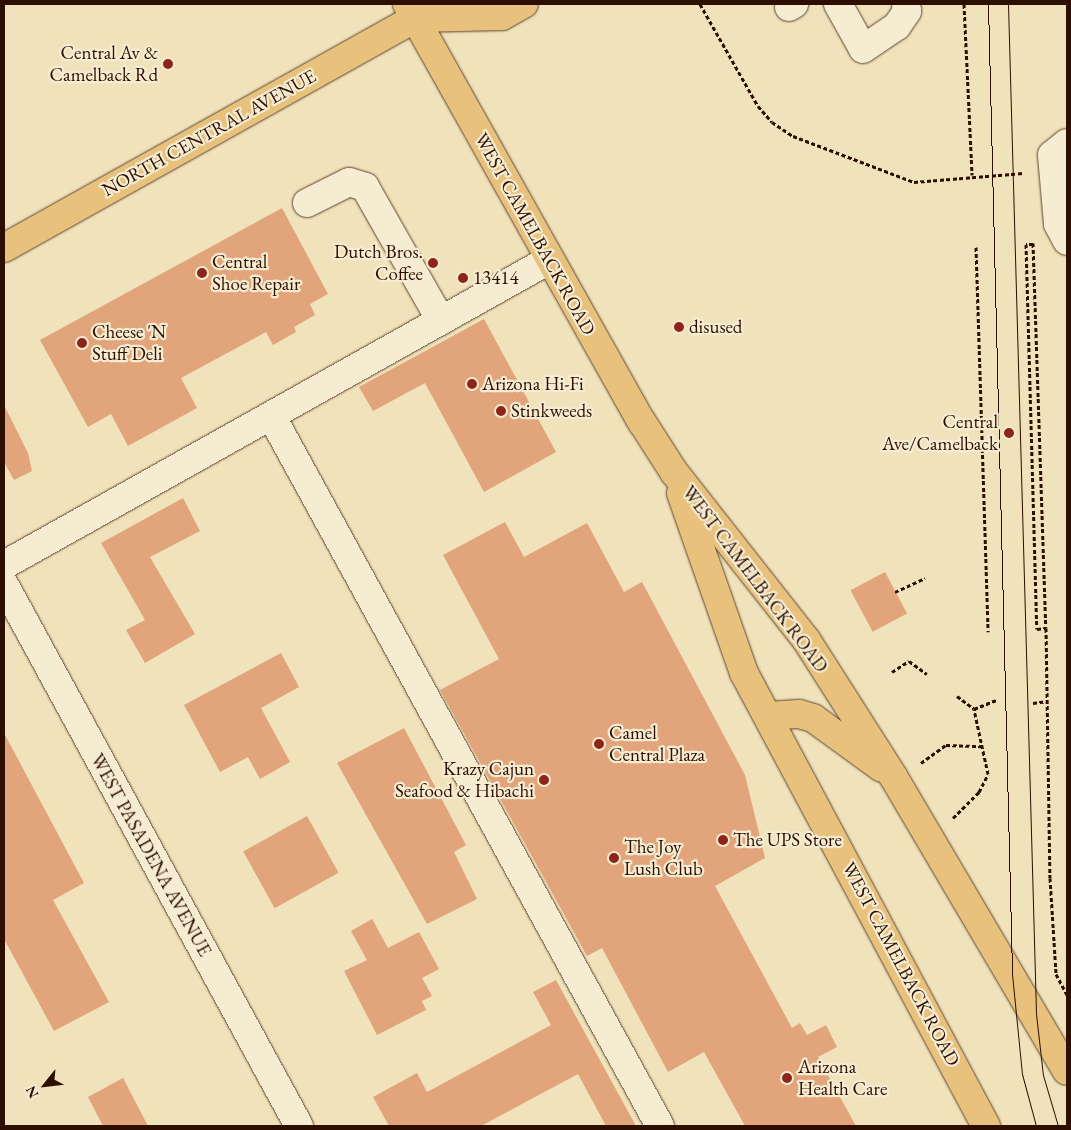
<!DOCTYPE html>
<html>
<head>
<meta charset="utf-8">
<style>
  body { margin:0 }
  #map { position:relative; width:1071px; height:1130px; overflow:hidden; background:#f0e2ba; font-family:"EB Garamond",serif }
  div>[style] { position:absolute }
  .building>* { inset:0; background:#e2a47a; transform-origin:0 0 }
  .path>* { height:3px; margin-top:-1.5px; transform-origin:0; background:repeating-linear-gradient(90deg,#2d0f01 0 4px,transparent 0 6.5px) }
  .roads { filter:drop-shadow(0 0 1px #5e442f) drop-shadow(0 0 1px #5e442f) }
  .minor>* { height:28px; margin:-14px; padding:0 14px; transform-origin:14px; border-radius:14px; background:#f5ecd2 }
  .major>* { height:28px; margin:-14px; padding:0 14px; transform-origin:14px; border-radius:14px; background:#e8c17d }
  .tram>* { height:1px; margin:-0.5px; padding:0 0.5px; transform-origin:0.5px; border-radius:0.5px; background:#2d0f01 }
  .dots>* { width:14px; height:14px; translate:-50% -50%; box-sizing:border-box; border:2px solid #f5ecd2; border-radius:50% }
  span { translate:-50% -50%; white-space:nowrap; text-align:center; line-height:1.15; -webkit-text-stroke:4.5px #f5ecd2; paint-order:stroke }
  .poi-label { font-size:19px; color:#2d0f01 }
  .right { translate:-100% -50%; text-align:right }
  .left { translate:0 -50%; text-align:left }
  .street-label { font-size:19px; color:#2d0f01 }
  .frame { position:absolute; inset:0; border:5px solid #2d0f01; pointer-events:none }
  .north { position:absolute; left:20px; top:1060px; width:50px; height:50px; -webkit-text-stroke:4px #f5ecd2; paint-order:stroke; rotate:241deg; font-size:14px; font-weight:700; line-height:20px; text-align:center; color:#2d0f01 }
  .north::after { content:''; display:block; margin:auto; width:18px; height:22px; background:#2d0f01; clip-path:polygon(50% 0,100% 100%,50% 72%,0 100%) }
</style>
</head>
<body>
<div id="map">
  <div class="building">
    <div style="clip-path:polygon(282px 208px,328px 294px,310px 304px,315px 315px,294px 327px,296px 332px,273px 345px,266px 332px,181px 378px,197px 408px,128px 446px,111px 414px,88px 427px,40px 340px)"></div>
    <div style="clip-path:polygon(484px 319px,556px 452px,484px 492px,425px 383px,373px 411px,359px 387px)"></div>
    <div style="clip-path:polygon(4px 405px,28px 453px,32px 471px,14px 480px,4px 462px)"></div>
    <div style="clip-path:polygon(183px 498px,200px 531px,150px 557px,195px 634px,145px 663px,126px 630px,145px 620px,101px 543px)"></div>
    <div style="clip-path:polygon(505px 522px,524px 557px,587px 523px,624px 592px,642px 582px,745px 775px,765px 858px,715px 886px,792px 1028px,800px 1023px,807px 1035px,826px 1025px,837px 1047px,818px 1057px,856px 1126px,745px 1126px,704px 1052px,668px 1072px,602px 948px,587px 956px,440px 690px,499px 659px,443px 555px)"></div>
    <div style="left:885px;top:572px;width:47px;height:39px;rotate:62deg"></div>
    <div style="clip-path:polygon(281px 653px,299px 687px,261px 708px,290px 762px,260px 779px,248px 757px,220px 772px,184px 705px)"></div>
    <div style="clip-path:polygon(404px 728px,466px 845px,454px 852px,477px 899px,427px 924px,337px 763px)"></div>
    <div style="clip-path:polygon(4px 733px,84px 883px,53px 900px,109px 1002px,54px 1031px,4px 939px)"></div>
    <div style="left:307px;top:816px;width:65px;height:73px;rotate:61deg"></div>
    <div style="clip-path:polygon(372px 919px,388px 948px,419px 932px,439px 969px,422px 978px,432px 996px,422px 1001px,426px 1010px,377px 1035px,344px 971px,367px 960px,351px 931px)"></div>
    <div style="clip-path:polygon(556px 980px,636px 1126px,606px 1126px,578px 1074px,481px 1126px,389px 1126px,373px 1097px,417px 1073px,427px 1092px,551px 1025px,533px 992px)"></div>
    <div style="clip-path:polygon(123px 1078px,148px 1126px,103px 1126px,88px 1097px)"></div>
  </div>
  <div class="path">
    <div style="left:700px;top:4px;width:117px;rotate:60.4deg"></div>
    <div style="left:758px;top:106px;width:21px;rotate:49deg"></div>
    <div style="left:772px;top:122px;width:25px;rotate:34deg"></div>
    <div style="left:793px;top:136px;width:129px;rotate:20.8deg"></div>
    <div style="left:914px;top:182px;width:110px;rotate:-4.7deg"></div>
    <div style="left:964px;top:4px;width:171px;rotate:87.3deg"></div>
    <div style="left:1033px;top:243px;width:385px;rotate:88.1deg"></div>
    <div style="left:1046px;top:628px;width:250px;rotate:89.1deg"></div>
    <div style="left:1050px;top:878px;width:96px;rotate:86.4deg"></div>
    <div style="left:1056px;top:974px;width:24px;rotate:62deg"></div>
    <div style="left:1033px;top:244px;width:7px;rotate:180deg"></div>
    <div style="left:1026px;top:244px;width:385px;rotate:88.4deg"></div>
    <div style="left:1037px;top:629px;width:9px;rotate:-6deg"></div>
    <div style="left:976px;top:247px;width:385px;rotate:88.2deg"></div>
    <div style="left:895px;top:592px;width:33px;rotate:-25deg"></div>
    <div style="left:892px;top:672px;width:20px;rotate:-33deg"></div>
    <div style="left:909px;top:661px;width:22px;rotate:36deg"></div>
    <div style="left:957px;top:696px;width:21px;rotate:37deg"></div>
    <div style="left:974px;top:709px;width:24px;rotate:-22deg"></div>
    <div style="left:1033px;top:703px;width:15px;rotate:-8deg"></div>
    <div style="left:921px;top:763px;width:31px;rotate:-36deg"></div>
    <div style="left:946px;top:745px;width:35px;rotate:2deg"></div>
    <div style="left:953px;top:818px;width:37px;rotate:-45deg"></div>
    <div style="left:979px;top:792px;width:20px;rotate:-63deg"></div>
    <div style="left:988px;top:774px;width:66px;rotate:-102.2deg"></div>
  </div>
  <div class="roads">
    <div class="minor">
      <div style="left:838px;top:4px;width:51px;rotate:60.9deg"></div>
      <div style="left:863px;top:49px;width:41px;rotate:-34.1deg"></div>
      <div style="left:897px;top:26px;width:18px;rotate:-56deg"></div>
      <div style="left:907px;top:11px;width:7px;rotate:-98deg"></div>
      <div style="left:789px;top:7px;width:6px;rotate:-31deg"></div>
      <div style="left:1067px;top:143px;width:19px;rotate:141deg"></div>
      <div style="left:1052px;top:155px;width:69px;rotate:85deg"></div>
      <div style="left:1058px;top:224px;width:19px;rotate:62deg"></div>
      <div style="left:307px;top:203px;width:47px;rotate:-26.6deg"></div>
      <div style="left:349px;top:182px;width:17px;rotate:17deg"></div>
      <div style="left:365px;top:187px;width:154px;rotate:60.4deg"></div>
      <div style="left:272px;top:417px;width:808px;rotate:61.31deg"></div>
      <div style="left:4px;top:565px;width:625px;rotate:-29.23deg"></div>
      <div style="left:4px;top:584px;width:617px;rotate:61.44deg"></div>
    </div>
    <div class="major">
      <div style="left:407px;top:4px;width:480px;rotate:60.7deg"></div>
      <div style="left:642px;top:422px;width:59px;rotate:57.4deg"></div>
      <div style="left:674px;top:472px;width:215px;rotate:51.8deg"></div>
      <div style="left:807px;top:641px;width:160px;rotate:57.5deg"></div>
      <div style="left:893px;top:776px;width:342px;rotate:59.5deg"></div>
      <div style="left:415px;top:18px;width:87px;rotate:-1.3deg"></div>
      <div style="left:502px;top:16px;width:25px;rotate:-29deg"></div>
      <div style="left:4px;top:248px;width:471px;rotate:-29.2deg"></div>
      <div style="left:415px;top:18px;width:18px;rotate:-47deg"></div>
      <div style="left:681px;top:493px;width:191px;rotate:70.7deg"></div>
      <div style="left:744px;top:673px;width:514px;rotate:61.89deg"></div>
      <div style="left:769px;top:716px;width:30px;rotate:-4deg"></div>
      <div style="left:799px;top:714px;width:15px;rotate:16deg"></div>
      <div style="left:813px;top:718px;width:85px;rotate:35.9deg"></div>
    </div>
  </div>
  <div class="tram">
    <div style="left:988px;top:4px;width:970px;rotate:88.58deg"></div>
    <div style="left:1012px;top:974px;width:100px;rotate:84.3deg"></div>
    <div style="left:1022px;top:1074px;width:54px;rotate:74.9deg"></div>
    <div style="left:1008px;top:4px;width:1010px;rotate:88.41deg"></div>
    <div style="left:1036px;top:1014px;width:61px;rotate:83.5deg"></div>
    <div style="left:1043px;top:1075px;width:53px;rotate:73.6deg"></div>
  </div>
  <div class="dots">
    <div style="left:168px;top:64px;background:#8f2418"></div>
    <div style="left:433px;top:263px;background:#8f2418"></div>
    <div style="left:202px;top:273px;background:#8f2418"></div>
    <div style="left:463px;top:278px;background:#8f2418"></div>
    <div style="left:679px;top:327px;background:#8f2418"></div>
    <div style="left:82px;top:343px;background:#8f2418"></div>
    <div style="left:472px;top:384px;background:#8f2418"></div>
    <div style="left:501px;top:411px;background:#8f2418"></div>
    <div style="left:1009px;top:433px;background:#8f2418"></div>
    <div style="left:599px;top:744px;background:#8f2418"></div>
    <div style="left:544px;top:780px;background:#8f2418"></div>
    <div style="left:723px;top:840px;background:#8f2418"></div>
    <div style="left:614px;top:858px;background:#8f2418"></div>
    <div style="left:787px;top:1078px;background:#8f2418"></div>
  </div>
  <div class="poi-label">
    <span class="right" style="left:158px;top:64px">Central Av &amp;<br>Camelback Rd</span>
    <span class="right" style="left:423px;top:263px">Dutch Bros.<br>Coffee</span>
    <span class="left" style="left:212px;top:273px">Central<br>Shoe Repair</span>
    <span class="left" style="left:473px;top:278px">13414</span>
    <span class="left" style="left:689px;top:327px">disused</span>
    <span class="left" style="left:92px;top:343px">Cheese 'N<br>Stuff Deli</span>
    <span class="left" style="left:482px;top:384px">Arizona Hi-Fi</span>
    <span class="left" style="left:511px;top:411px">Stinkweeds</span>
    <span class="right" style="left:998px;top:433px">Central<br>Ave/Camelback</span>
    <span class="left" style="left:609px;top:744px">Camel<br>Central Plaza</span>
    <span class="right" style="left:534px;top:780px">Krazy Cajun<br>Seafood &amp; Hibachi</span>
    <span class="left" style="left:733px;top:840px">The UPS Store</span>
    <span class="left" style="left:624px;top:858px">The Joy<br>Lush Club</span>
    <span class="left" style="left:798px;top:1078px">Arizona<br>Health Care</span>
  </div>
  <div class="street-label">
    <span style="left:209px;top:133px;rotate:-29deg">NORTH CENTRAL AVENUE</span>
    <span style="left:535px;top:234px;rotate:61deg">WEST CAMELBACK ROAD</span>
    <span style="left:755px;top:579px;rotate:53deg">WEST CAMELBACK ROAD</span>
    <span style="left:151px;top:855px;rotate:61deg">WEST PASADENA AVENUE</span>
    <span style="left:901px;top:964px;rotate:62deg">WEST CAMELBACK ROAD</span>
  </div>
  <div class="frame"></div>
  <div class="north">N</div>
</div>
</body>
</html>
